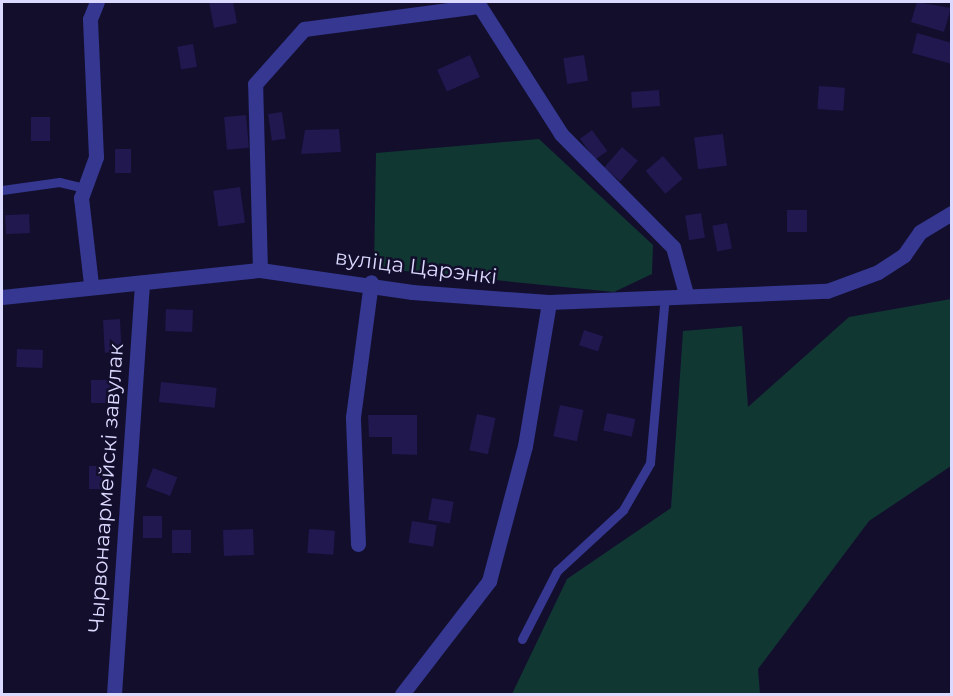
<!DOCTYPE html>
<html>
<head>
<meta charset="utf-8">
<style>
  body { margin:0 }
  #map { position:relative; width:953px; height:696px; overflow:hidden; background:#120e2c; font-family:Montserrat,sans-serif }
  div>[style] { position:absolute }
  .green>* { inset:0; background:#113733 }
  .building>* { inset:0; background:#20184f; transform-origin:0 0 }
  .service>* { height:9px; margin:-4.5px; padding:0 4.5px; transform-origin:4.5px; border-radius:4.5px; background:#353790 }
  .minor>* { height:15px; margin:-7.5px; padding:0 7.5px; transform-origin:7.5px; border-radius:7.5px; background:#353790 }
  span { translate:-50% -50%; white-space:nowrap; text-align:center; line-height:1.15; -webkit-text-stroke:5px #120e2c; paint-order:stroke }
  .street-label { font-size:21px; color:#dbd9ff }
  .frame { position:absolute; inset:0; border:3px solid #dbd9ff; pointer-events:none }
</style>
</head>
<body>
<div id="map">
  <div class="green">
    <div style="clip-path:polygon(539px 139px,653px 245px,652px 274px,614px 292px,374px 268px,376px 153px)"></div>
    <div style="clip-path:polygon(951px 299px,951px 466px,869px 521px,758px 669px,760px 694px,512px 694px,567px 579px,671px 508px,683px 331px,742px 326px,748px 407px,849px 317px)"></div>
  </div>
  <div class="building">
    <div style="clip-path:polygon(209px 2px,233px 2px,237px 23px,214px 28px)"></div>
    <div style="clip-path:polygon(917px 2px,951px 8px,944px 32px,911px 22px)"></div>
    <div style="clip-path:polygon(917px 33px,952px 43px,952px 64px,912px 53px)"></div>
    <div style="left:193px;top:44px;width:23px;height:16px;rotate:80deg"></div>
    <div style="left:470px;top:55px;width:24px;height:36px;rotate:66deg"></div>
    <div style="left:584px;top:55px;width:26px;height:21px;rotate:81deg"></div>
    <div style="left:819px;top:86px;width:26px;height:23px;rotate:4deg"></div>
    <div style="left:659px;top:90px;width:16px;height:28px;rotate:86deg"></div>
    <div style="left:282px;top:112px;width:27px;height:14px;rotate:82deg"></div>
    <div style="left:246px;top:115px;width:33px;height:22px;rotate:85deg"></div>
    <div style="left:31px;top:117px;width:19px;height:24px"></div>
    <div style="clip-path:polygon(339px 129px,341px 152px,301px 154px,305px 130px)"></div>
    <div style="left:592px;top:130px;width:26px;height:15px;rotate:54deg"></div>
    <div style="left:723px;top:134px;width:32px;height:29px;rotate:83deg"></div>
    <div style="left:622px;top:147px;width:21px;height:27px;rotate:41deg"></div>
    <div style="left:115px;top:149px;width:16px;height:24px"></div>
    <div style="left:663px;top:156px;width:30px;height:23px;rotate:49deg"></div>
    <div style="left:240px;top:187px;width:36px;height:27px;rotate:82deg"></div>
    <div style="left:787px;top:210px;width:20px;height:22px"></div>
    <div style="left:701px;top:213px;width:25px;height:16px;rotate:81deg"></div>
    <div style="left:29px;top:214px;width:19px;height:24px;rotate:87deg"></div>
    <div style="left:727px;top:223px;width:26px;height:15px;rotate:79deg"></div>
    <div style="left:166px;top:309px;width:27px;height:22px;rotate:2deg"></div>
    <div style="left:120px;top:319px;width:33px;height:17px;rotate:87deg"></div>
    <div style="left:584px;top:330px;width:20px;height:16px;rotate:18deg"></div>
    <div style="left:17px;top:349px;width:26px;height:18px;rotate:2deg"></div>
    <div style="left:91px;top:380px;width:19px;height:23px"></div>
    <div style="left:161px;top:382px;width:56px;height:20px;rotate:6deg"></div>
    <div style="left:560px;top:405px;width:24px;height:32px;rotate:12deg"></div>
    <div style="left:607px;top:413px;width:29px;height:18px;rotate:12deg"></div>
    <div style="left:477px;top:414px;width:19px;height:37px;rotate:12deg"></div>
    <div style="clip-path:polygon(368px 415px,417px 415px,417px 455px,392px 454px,392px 437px,369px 437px)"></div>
    <div style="left:89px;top:466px;width:20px;height:23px"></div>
    <div style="left:153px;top:468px;width:26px;height:20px;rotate:21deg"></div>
    <div style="left:432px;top:498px;width:22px;height:22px;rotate:10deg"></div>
    <div style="left:143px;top:516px;width:19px;height:22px"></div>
    <div style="left:412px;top:521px;width:25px;height:22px;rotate:9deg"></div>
    <div style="left:253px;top:529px;width:26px;height:30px;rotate:88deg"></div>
    <div style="left:309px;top:529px;width:26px;height:24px;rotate:4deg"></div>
    <div style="left:172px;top:530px;width:19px;height:23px"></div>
  </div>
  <div class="service">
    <div style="left:2px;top:190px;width:58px;rotate:-8deg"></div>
    <div style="left:59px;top:182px;width:27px;rotate:13deg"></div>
    <div style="left:522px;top:639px;width:76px;rotate:-62.8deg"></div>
    <div style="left:557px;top:571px;width:90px;rotate:-42.7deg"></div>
    <div style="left:623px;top:510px;width:54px;rotate:-60.1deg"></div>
    <div style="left:650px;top:463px;width:169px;rotate:-84.9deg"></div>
  </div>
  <div class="minor">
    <div style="left:477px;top:2px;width:156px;rotate:57.5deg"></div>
    <div style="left:561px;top:134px;width:159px;rotate:45.3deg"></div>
    <div style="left:673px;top:247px;width:49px;rotate:74.5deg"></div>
    <div style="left:260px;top:270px;width:186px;rotate:-91.5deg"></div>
    <div style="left:255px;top:84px;width:74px;rotate:-48.3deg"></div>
    <div style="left:304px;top:29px;width:176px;rotate:-7.5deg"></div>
    <div style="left:91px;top:284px;width:87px;rotate:-96.6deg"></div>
    <div style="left:81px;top:198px;width:44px;rotate:-69.9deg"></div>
    <div style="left:96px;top:157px;width:138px;rotate:-92.5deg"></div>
    <div style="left:90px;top:19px;width:18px;rotate:-68deg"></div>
    <div style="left:2px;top:297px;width:259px;rotate:-6deg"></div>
    <div style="left:260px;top:270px;width:154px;rotate:8.2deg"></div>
    <div style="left:412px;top:292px;width:137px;rotate:4.2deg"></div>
    <div style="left:549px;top:302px;width:278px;rotate:-2.3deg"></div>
    <div style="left:827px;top:291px;width:54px;rotate:-20.4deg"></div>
    <div style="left:878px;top:272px;width:31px;rotate:-33deg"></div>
    <div style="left:904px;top:255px;width:28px;rotate:-55deg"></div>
    <div style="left:920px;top:232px;width:37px;rotate:-31deg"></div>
    <div style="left:358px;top:544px;width:127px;rotate:-92.3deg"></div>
    <div style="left:353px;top:417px;width:136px;rotate:-82.4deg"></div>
    <div style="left:114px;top:694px;width:411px;rotate:-86.1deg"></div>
    <div style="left:402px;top:694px;width:143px;rotate:-52.4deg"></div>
    <div style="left:489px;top:581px;width:140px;rotate:-75.1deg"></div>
    <div style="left:525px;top:446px;width:146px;rotate:-80.5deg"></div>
  </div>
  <div class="street-label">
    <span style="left:416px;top:267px;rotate:7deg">вуліца Царэнкі</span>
    <span style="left:106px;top:488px;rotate:-86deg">Чырвонаармейскі завулак</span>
  </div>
  <div class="frame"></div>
</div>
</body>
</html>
